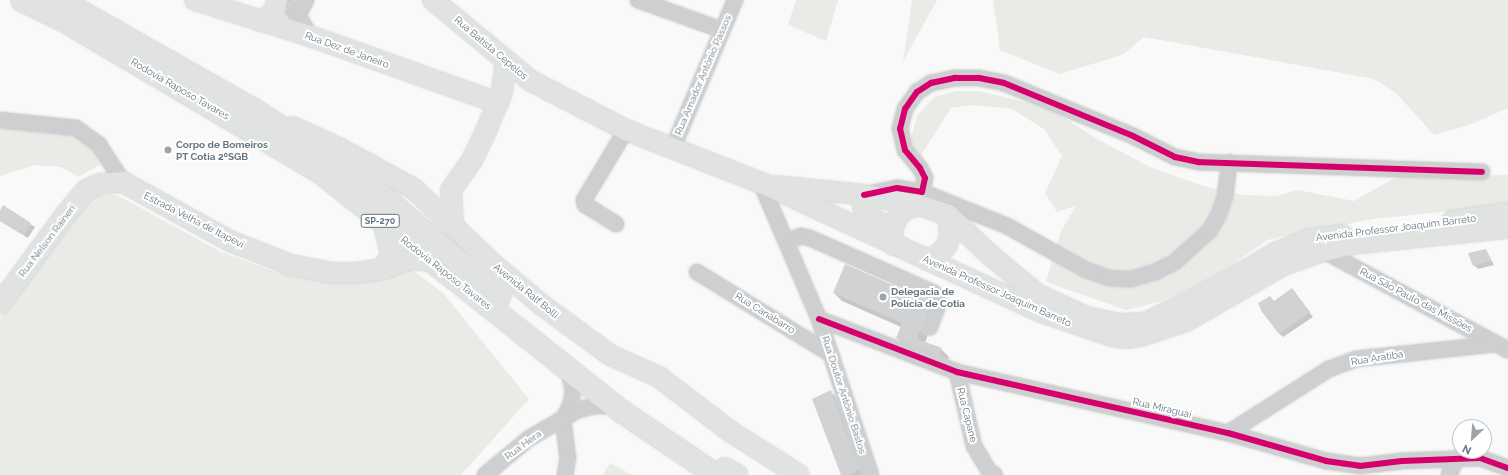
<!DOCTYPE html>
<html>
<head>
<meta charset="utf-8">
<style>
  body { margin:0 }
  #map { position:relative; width:1508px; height:475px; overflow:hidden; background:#f9f9f9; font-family:Raleway,sans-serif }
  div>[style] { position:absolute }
  .green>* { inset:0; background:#e8ebe6 }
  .shadow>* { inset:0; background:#0003 }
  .building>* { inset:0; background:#d0d2d3 }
  .roads { filter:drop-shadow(0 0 1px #d5d6d7) drop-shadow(0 0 1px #d5d6d7) }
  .minor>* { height:16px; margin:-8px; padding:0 8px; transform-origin:8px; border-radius:8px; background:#cecfd0 }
  .major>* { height:20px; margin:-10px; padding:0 10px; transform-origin:10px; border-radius:10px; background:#e1e2e2 }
  .highway>* { height:22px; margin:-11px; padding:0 11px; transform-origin:11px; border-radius:11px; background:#e1e2e2 }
  .cycleway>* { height:6px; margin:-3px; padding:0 3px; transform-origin:3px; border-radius:3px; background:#d6006c }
  .dots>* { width:11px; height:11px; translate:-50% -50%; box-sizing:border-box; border:2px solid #fff; border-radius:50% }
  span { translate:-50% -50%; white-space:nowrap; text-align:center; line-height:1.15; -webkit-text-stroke:4px #fff; paint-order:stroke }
  .shield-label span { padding:1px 3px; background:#fff; border:1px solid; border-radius:3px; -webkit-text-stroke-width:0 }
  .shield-label { font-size:9px; color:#657683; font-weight:700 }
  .street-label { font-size:10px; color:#657683 }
  .poi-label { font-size:10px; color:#657683; font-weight:700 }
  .left { translate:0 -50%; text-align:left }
  .north { position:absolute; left:1452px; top:419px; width:40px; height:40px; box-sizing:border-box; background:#fff; border:1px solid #c1c8cd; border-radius:50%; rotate:206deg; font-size:11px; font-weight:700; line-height:16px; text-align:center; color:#657683 }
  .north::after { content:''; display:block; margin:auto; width:14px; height:18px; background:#99a4ac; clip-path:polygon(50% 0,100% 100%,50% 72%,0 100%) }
</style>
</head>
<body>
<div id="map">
  <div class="green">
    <div style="clip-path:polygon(796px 0,838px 0,826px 41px,788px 25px)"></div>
    <div style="clip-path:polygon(912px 0,937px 0,903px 62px)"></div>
    <div style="clip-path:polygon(993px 0,1508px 0,1508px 108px,1469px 125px,1434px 135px,1396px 93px,1374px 79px,1144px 37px,1122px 55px,1059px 74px,1000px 50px)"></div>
    <div style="clip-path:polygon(956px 91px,979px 91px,1025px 102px,1060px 115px,1097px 139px,1150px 167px,1203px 186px,1244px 195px,1276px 196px,1298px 190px,1354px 201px,1398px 176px,1508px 175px,1508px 205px,1373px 219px,1267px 240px,1224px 271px,1163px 301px,1126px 310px,1046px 282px,1061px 231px,1076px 206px,1057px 212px,1045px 193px,1062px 156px,1044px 129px,1012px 109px,973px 105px,951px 108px,921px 155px,909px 146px,917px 116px,934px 97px)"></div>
    <div style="clip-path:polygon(0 122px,76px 130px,105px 162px,78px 177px,61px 167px,35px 165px,0 176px)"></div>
    <div style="clip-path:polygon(99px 195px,117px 195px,221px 252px,273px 271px,309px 277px,409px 267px,443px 293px,529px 399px,461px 475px,0 475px,0 319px,50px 235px,85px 201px)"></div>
    <div style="clip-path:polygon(610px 463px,632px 475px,603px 475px)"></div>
  </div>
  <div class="shadow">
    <div style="clip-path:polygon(4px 207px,35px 227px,28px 238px,0 221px,0 211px)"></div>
    <div style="clip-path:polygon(1486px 250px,1494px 265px,1478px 269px,1474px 265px)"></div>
    <div style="clip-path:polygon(1292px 290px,1313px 317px,1283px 337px,1279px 333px,1274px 302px)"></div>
    <div style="clip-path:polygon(834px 293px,926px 301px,936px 312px,925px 343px,941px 349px,949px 357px,947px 362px,905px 346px,897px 338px,901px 327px,842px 301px)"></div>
    <div style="clip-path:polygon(831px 392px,839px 400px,866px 475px,842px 475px)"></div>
  </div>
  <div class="building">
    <div style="clip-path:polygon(3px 205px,31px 223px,24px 235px,0 220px,0 211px)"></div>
    <div style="clip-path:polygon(1486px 249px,1491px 261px,1473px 266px,1468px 253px)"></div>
    <div style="clip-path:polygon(845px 264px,927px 300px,929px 304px,917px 339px,942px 348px,939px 355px,896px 338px,902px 323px,833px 293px)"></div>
    <div style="clip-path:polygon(1292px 288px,1310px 312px,1279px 334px,1262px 312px,1258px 303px,1270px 296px,1274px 301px)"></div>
    <div style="clip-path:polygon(831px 390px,859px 469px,851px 475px,841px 475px,812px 399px)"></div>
  </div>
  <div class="roads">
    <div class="minor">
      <div style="left:282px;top:0;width:22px;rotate:43deg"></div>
      <div style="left:298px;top:15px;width:24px;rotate:60deg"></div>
      <div style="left:638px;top:0;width:89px;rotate:19.7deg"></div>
      <div style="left:298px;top:15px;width:17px;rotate:-62deg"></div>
      <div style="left:0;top:120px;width:76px;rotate:6deg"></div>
      <div style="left:76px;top:128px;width:29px;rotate:36deg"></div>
      <div style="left:99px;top:145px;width:44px;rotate:57deg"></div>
      <div style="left:672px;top:150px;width:163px;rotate:-67.2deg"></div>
      <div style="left:761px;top:183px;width:148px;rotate:66.9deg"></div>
      <div style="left:819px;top:319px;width:164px;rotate:71.6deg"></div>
      <div style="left:922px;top:192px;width:92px;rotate:21.8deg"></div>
      <div style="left:1007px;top:226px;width:90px;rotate:29.1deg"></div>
      <div style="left:1086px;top:270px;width:24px;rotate:19deg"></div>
      <div style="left:1109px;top:278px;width:22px;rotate:3deg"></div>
      <div style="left:1131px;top:279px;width:25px;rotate:-16deg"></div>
      <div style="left:1155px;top:272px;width:22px;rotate:-27deg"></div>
      <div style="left:1175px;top:262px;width:47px;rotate:-42.4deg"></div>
      <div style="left:1210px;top:230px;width:18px;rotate:-61deg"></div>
      <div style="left:1219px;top:214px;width:18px;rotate:-71deg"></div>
      <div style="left:1225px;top:197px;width:35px;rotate:-83deg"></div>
      <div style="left:868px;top:194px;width:30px;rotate:-12deg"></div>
      <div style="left:897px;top:188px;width:25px;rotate:9deg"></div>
      <div style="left:922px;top:192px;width:14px;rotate:-78deg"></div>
      <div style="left:925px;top:178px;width:11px;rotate:-117deg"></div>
      <div style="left:920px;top:168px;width:23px;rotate:-130deg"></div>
      <div style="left:905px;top:150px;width:22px;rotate:-103deg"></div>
      <div style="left:900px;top:129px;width:21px;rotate:-76deg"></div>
      <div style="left:905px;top:109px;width:21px;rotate:-55deg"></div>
      <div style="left:917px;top:92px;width:17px;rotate:-33deg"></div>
      <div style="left:931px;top:83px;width:25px;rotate:-12deg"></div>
      <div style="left:955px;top:78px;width:24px"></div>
      <div style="left:979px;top:78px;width:25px;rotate:11deg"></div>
      <div style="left:1004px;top:83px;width:139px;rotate:22.3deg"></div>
      <div style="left:1133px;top:136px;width:47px;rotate:26.6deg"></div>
      <div style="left:1175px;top:157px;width:25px;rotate:12deg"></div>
      <div style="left:1199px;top:162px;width:283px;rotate:2deg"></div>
      <div style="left:616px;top:224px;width:36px;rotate:-148deg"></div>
      <div style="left:585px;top:205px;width:5px;rotate:-101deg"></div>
      <div style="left:584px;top:200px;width:82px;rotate:-59deg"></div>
      <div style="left:786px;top:241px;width:16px;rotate:-18deg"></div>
      <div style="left:801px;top:236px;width:9px;rotate:13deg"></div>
      <div style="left:810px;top:238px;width:136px;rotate:23.9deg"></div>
      <div style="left:934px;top:293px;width:11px;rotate:63deg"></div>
      <div style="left:939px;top:303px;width:26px;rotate:111deg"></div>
      <div style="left:1324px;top:251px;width:209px;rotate:28.3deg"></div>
      <div style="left:697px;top:272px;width:158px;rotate:31.6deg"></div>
      <div style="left:819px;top:319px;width:148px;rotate:21deg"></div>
      <div style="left:957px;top:372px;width:278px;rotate:12.7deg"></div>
      <div style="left:1228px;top:433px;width:102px;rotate:15.9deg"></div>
      <div style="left:1326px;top:461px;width:34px;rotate:8deg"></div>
      <div style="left:1360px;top:466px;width:42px;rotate:-6.8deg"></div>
      <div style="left:1402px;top:461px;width:78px;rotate:-2.2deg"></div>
      <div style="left:1480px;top:458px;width:30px;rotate:20deg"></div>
      <div style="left:957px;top:372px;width:76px;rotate:77.1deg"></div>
      <div style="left:974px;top:446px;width:29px;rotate:59deg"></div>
      <div style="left:989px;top:471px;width:7px;rotate:34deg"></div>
      <div style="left:563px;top:419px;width:38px;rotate:83deg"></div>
      <div style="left:568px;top:457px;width:18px;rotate:99deg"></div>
      <div style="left:563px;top:419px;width:17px;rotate:-62deg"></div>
      <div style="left:571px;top:404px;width:15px;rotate:-82deg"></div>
      <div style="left:573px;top:389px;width:20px;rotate:-105deg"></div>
      <div style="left:1228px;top:433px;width:120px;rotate:-32.4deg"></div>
      <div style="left:1329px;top:369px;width:29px;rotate:-20deg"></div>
      <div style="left:1356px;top:359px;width:142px;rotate:-6.1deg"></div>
      <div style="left:485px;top:475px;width:56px;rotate:-39.9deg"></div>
      <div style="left:528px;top:439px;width:58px;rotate:-30.1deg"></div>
      <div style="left:578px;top:410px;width:16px;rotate:-14deg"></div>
      <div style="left:594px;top:406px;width:21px"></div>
      <div style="left:1449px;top:475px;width:19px;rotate:-65deg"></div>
    </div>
    <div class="major">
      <div style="left:195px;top:0;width:121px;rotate:17.4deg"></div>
      <div style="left:310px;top:36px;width:200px;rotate:19.6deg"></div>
      <div style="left:433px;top:0;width:127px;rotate:39.6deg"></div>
      <div style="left:531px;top:81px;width:107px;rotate:27.3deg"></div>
      <div style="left:626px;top:130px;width:150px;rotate:21.4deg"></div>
      <div style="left:766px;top:185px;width:301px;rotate:24.8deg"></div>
      <div style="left:1039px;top:311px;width:76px;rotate:19.1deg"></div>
      <div style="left:1111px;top:336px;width:15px;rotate:8deg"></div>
      <div style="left:1126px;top:338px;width:15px;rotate:-8deg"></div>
      <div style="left:1141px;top:336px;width:47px;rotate:-18.4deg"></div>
      <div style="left:1186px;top:321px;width:112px;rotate:-30deg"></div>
      <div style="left:1283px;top:265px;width:43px;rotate:-18.9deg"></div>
      <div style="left:1324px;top:251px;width:29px;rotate:-14deg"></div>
      <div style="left:1352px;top:244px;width:157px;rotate:-5.9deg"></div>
      <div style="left:260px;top:21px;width:9px;rotate:-27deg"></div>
      <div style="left:268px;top:17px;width:11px;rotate:-49deg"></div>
      <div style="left:275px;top:9px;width:9px;rotate:-77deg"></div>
      <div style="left:293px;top:127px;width:53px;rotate:24.6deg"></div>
      <div style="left:341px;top:149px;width:83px;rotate:28.7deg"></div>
      <div style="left:414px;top:189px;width:109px;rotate:43.5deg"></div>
      <div style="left:493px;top:264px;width:64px;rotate:39.9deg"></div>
      <div style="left:542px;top:305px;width:84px;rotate:36.3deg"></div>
      <div style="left:610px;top:355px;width:54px;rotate:24.2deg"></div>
      <div style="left:659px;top:377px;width:91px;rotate:37.4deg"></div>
      <div style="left:731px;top:432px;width:80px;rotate:32.3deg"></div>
      <div style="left:776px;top:186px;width:88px;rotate:5.8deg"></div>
      <div style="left:864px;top:195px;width:55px;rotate:10.5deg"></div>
      <div style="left:918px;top:205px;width:32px;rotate:18deg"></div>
      <div style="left:948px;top:215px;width:57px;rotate:43.6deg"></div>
      <div style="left:989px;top:254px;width:62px;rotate:39.8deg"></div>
      <div style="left:1037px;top:294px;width:54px;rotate:25.1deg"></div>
      <div style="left:1086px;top:317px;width:33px;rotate:12deg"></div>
      <div style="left:1118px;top:324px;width:28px;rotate:-2deg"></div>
      <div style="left:1146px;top:323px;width:90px;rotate:-27.1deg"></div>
      <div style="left:1226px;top:282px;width:57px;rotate:-30.6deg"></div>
      <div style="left:1275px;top:253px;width:38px;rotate:-22deg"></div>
      <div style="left:1310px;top:239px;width:33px;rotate:-7deg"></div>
      <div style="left:864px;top:195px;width:12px;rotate:95deg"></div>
      <div style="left:863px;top:207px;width:8px;rotate:67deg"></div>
      <div style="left:866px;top:214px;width:31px;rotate:33deg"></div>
      <div style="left:1452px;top:221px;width:57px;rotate:-8.1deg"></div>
      <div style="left:453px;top:227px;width:37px;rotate:-93deg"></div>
      <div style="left:451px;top:190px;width:37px;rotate:-55deg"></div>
      <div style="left:472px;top:160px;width:32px;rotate:-64deg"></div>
      <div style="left:486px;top:131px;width:42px;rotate:-67.7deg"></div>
      <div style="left:502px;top:92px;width:31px;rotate:-83deg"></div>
      <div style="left:893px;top:245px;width:14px;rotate:-94deg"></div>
      <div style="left:892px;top:231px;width:12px;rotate:-70deg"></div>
      <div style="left:896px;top:220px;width:11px;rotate:-52deg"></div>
      <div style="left:903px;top:211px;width:16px;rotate:-22deg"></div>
      <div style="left:927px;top:260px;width:13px;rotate:-27deg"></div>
      <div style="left:939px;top:254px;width:12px;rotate:-48deg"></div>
      <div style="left:947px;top:245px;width:10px;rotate:-73deg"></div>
      <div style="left:950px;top:235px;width:20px;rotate:-96deg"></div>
      <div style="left:383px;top:269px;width:17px;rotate:-62deg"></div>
      <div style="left:391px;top:254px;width:30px;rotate:-104deg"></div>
      <div style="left:0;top:304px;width:112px;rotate:-53.7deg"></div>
      <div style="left:66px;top:214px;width:31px;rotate:-50deg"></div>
      <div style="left:86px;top:190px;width:15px;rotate:-23deg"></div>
      <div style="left:100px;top:184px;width:23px;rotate:-5deg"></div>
      <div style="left:123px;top:182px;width:122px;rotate:28.9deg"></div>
      <div style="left:230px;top:241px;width:66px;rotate:21.5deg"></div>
      <div style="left:291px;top:265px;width:43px;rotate:10.8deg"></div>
      <div style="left:333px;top:273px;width:24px"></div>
      <div style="left:357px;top:273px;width:26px;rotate:-9deg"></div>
      <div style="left:383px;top:269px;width:29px;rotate:-20deg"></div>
      <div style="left:410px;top:259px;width:20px;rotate:6deg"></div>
    </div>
    <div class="highway">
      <div style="left:22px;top:0;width:48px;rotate:26deg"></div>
      <div style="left:65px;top:21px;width:295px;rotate:30.6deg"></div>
      <div style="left:319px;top:171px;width:386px;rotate:38.5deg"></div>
      <div style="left:621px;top:411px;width:115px;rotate:34deg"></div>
      <div style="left:60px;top:0;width:223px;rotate:29.6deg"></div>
      <div style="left:254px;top:110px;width:105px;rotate:32.9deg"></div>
      <div style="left:342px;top:167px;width:56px;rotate:36.3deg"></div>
      <div style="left:387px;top:200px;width:148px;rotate:40.6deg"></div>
      <div style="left:725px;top:469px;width:13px;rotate:29deg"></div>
    </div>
  </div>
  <div class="cycleway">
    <div style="left:864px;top:195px;width:34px;rotate:-12deg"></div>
    <div style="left:897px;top:188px;width:25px;rotate:9deg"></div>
    <div style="left:922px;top:192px;width:14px;rotate:-78deg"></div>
    <div style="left:925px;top:178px;width:11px;rotate:-117deg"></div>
    <div style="left:920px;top:168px;width:23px;rotate:-130deg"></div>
    <div style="left:905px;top:150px;width:22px;rotate:-103deg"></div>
    <div style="left:900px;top:129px;width:21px;rotate:-76deg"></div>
    <div style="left:905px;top:109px;width:21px;rotate:-55deg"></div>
    <div style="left:917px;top:92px;width:17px;rotate:-33deg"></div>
    <div style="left:931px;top:83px;width:25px;rotate:-12deg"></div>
    <div style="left:955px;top:78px;width:24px"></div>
    <div style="left:979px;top:78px;width:25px;rotate:11deg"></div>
    <div style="left:1004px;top:83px;width:139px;rotate:22.3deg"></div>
    <div style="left:1133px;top:136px;width:47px;rotate:26.6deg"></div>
    <div style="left:1175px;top:157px;width:25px;rotate:12deg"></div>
    <div style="left:1199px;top:162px;width:283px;rotate:2deg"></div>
    <div style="left:819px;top:319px;width:148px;rotate:21deg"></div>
    <div style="left:957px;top:372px;width:278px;rotate:12.7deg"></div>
    <div style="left:1228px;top:433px;width:102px;rotate:15.9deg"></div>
    <div style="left:1326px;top:461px;width:34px;rotate:8deg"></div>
    <div style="left:1360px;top:466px;width:42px;rotate:-6.8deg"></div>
    <div style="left:1402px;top:461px;width:78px;rotate:-2.2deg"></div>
    <div style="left:1480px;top:458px;width:30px;rotate:20deg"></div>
  </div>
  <div class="dots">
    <div style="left:168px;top:150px;background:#99a4ac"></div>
    <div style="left:883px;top:297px;background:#99a4ac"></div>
  </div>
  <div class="shield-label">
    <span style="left:380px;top:221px">SP-270</span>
  </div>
  <div class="street-label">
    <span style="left:491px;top:48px;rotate:40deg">Rua Batista Cepelos</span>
    <span style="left:347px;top:50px;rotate:20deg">Rua Dez de Janeiro</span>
    <span style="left:703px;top:75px;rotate:-67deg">Rua Amador Antônio Passos</span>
    <span style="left:180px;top:89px;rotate:30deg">Rodovia Raposo Tavares</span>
    <span style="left:194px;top:220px;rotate:27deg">Estrada Velha de Itapevi</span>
    <span style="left:1396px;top:228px;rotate:-7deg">Avenida Professor Joaquim Barreto</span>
    <span style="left:47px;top:241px;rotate:-53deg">Rua Nelson Raineri</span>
    <span style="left:446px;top:273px;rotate:38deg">Rodovia Raposo Tavares</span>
    <span style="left:526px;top:291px;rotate:39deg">Avenida Ralf Bolli</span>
    <span style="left:997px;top:291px;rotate:24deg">Avenida Professor Joaquim Barreto</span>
    <span style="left:1416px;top:300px;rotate:28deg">Rua São Paulo das Missões</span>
    <span style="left:765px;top:313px;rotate:32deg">Rua Canabarro</span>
    <span style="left:1377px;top:358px;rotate:-9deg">Rua Aratiba</span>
    <span style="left:844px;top:395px;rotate:72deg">Rua Doutor Antônio Bastos</span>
    <span style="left:1162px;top:408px;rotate:13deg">Rua Miraguai</span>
    <span style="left:967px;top:415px;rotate:76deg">Rua Capane</span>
    <span style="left:523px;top:445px;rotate:-36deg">Rua Hera</span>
  </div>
  <div class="poi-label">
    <span class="left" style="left:176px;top:150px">Corpo de Bomeiros<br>PT Cotia 2ºSGB</span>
    <span class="left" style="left:891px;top:297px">Delegacia de<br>Polícia de Cotia</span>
  </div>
  <div class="north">N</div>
</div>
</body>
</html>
